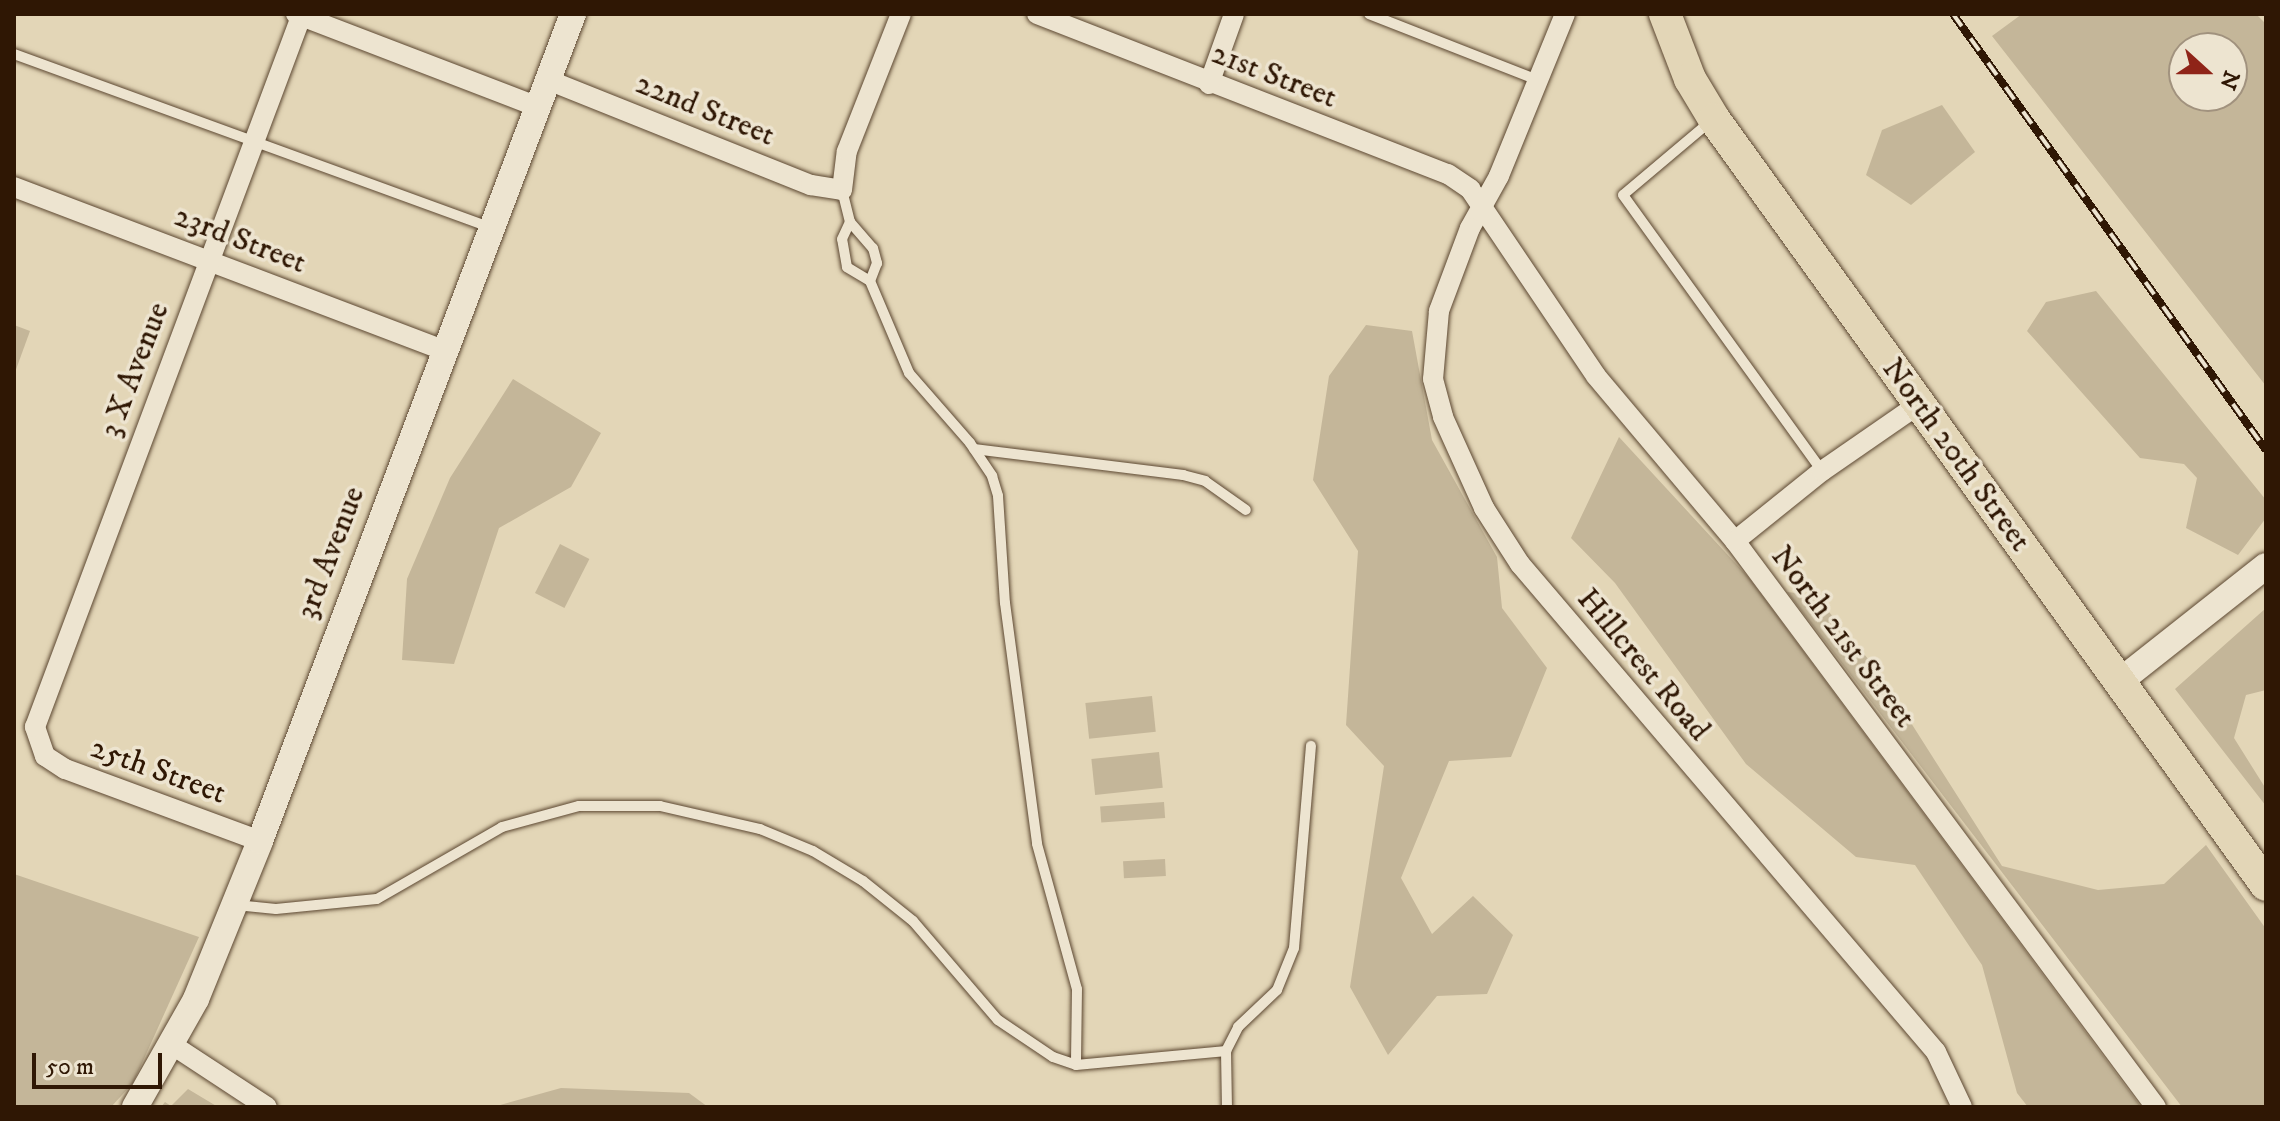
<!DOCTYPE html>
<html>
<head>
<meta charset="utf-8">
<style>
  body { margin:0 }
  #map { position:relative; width:2280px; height:1121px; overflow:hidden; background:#e3d6b7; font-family:"IM FELL DW Pica",serif }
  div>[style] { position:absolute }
  .green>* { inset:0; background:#c4b699; transform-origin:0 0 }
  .roads { filter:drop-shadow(0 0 2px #5c4731) drop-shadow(0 0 2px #5c4731) }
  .service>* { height:10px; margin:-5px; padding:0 5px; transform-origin:5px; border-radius:5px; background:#ede4d0 }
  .minor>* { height:20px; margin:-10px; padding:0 10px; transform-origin:10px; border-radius:10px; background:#ede4d0 }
  .tertiary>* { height:26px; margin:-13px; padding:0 13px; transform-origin:13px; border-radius:13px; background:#ede4d0 }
  .primary>* { height:32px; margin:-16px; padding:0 16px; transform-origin:16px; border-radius:16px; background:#e3d6b7 }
  .rail>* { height:8px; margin-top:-4px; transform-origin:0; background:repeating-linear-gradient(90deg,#ede4d0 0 15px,#2f1704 0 30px); box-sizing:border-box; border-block:2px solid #2f1704 }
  span { translate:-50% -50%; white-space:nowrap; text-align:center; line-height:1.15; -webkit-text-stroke:7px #ede4d0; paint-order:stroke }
  .street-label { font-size:32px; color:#2f1704 }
  .frame { position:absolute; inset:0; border:16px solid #2f1704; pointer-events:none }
  .north { position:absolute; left:2168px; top:32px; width:80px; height:80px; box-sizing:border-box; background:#ede4d0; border:2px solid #a1927e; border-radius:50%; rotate:111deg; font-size:22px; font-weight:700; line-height:32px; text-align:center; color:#2f1704 }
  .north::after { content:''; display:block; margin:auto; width:28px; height:36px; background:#8f2418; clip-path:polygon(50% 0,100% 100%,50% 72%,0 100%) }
  .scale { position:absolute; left:32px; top:1053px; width:130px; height:36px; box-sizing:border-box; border:4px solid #2f1704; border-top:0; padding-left:10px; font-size:24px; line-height:28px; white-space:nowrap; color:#2f1704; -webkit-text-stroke:6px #ede4d0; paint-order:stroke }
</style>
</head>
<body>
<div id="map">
  <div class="green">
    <div style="clip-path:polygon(evenodd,2022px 14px,2256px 14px,2266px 24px,2266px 386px,1992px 36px,2022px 14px,2184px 48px,2232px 48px,2232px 96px,2184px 96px,2184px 48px)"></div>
    <div style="clip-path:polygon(1942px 105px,1975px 152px,1911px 205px,1866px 175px,1882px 130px)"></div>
    <div style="clip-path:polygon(2096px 291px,2266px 500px,2266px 518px,2238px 555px,2186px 528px,2197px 478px,2184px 464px,2140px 458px,2027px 331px,2046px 302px)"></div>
    <div style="clip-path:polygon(14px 325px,30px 331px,14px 375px)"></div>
    <div style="clip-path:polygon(1366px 325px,1412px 331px,1432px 440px,1497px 557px,1502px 608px,1547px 668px,1511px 757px,1449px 761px,1401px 878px,1432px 934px,1473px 896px,1513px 935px,1487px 994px,1437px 996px,1388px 1055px,1350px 987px,1384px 766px,1346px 725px,1358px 551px,1313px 480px,1329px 376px)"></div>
    <div style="clip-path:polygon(513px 379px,601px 433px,571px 487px,499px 528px,454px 664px,402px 660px,407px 579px,450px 478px)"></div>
    <div style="clip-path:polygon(1619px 437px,1749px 578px,2141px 1107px,2028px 1107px,2017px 1093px,1982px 965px,1915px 865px,1856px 857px,1746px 764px,1615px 583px,1571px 538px)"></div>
    <div style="left:560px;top:544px;width:33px;height:55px;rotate:27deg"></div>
    <div style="clip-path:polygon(1787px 592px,1815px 595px,1878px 671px,2002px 866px,2098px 890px,2164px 884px,2206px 845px,2266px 929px,2266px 1107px,2182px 1107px)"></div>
    <div style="clip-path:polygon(2266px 608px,2266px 690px,2246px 695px,2234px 738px,2266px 789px,2266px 806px,2175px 689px)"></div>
    <div style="left:1152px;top:696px;width:36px;height:67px;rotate:84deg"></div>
    <div style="left:1159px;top:752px;width:36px;height:68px;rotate:84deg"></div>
    <div style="left:1164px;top:802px;width:16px;height:64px;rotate:86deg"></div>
    <div style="left:1165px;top:859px;width:17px;height:42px;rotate:87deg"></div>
    <div style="clip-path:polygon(14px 874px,199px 937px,133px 1083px,111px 1107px,14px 1107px)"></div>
    <div style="clip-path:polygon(561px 1088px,689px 1093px,708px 1107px,493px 1107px)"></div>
    <div style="clip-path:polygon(188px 1089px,218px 1107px,161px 1107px,165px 1102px,171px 1106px)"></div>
  </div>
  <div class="roads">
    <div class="service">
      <div style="left:1369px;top:14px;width:184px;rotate:21.4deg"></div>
      <div style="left:14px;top:54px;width:506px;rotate:20.01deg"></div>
      <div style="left:1712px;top:120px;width:116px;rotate:139.9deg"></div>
      <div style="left:1623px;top:195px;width:340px;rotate:54.2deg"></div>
      <div style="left:842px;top:190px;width:33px;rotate:76deg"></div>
      <div style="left:850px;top:222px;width:35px;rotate:49deg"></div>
      <div style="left:873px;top:248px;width:16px;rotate:75deg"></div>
      <div style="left:877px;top:263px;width:19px;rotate:111deg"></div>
      <div style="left:870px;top:281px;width:27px;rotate:-149deg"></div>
      <div style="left:847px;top:267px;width:28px;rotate:-100deg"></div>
      <div style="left:842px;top:239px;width:19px;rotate:-65deg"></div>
      <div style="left:870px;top:281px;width:100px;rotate:67deg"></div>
      <div style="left:909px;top:373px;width:93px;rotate:48.9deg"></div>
      <div style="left:970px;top:443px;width:40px;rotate:56deg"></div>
      <div style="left:992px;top:476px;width:21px;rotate:73deg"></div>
      <div style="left:998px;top:496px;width:107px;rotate:86.3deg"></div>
      <div style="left:1005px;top:603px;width:243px;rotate:82.4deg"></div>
      <div style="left:1037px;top:844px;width:150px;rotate:74.6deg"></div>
      <div style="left:1077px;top:989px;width:76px;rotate:90.8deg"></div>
      <div style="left:974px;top:449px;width:211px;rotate:7.1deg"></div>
      <div style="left:1183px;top:475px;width:23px;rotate:15deg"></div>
      <div style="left:1205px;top:481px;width:50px;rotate:35.3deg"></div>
      <div style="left:236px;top:905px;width:40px;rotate:5.7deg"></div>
      <div style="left:276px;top:909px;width:101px;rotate:-5.7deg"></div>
      <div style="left:377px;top:899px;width:144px;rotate:-29.9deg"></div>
      <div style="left:502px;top:827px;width:80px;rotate:-15.3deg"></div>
      <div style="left:579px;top:806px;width:81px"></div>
      <div style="left:660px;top:806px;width:103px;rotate:13deg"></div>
      <div style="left:760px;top:829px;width:57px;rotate:22.5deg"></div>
      <div style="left:813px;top:851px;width:58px;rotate:31deg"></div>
      <div style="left:863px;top:881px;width:64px;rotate:38.7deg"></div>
      <div style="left:913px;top:921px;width:130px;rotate:49.4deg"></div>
      <div style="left:998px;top:1020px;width:66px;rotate:33.9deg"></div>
      <div style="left:1053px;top:1057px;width:24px;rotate:19deg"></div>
      <div style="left:1076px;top:1065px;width:151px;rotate:-5.3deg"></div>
      <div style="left:1226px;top:1051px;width:56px;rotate:89deg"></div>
      <div style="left:1226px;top:1051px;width:27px;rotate:-63deg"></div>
      <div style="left:1238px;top:1027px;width:54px;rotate:-43.5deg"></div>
      <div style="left:1277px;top:990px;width:45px;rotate:-68deg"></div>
      <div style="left:1294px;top:948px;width:203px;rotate:-85.2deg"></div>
    </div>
    <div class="minor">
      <div style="left:296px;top:14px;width:259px;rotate:21deg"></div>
      <div style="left:1037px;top:14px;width:441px;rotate:21.3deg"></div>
      <div style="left:1448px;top:174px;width:27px;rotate:34deg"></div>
      <div style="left:1470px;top:189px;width:225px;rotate:56deg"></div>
      <div style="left:1596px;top:376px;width:216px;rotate:49.9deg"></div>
      <div style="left:1735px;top:541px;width:705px;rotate:53.36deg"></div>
      <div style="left:1565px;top:14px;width:175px;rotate:112.2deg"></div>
      <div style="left:1499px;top:176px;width:60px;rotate:119.1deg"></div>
      <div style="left:1470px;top:228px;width:89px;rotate:110.5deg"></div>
      <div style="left:1439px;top:311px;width:68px;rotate:95deg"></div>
      <div style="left:1433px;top:379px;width:39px;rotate:75deg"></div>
      <div style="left:1443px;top:417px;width:100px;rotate:65.7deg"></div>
      <div style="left:1484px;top:508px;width:67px;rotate:57.3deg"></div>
      <div style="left:1520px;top:564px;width:641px;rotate:49.55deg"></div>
      <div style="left:1936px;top:1052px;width:61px;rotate:64.7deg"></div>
      <div style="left:548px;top:80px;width:283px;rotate:21.8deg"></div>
      <div style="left:811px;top:185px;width:31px;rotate:9deg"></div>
      <div style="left:842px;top:190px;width:39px;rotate:-83deg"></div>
      <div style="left:847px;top:151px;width:147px;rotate:-68.5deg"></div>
      <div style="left:1209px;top:84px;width:74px;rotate:-70.3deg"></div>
      <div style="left:14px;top:187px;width:460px;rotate:20.8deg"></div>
      <div style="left:1735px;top:541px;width:112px;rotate:-38.8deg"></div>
      <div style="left:1822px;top:471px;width:118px;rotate:-34.6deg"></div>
      <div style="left:260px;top:841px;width:208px;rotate:-159.7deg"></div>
      <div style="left:65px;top:769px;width:24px;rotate:-147deg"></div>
      <div style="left:45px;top:756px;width:31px;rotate:-109deg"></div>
      <div style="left:35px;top:727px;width:761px;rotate:-69.47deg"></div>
      <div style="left:174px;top:1046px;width:111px;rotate:33.3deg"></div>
    </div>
    <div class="tertiary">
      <div style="left:2119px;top:682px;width:187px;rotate:-38.3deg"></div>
      <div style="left:135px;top:1107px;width:124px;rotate:-60.5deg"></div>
      <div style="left:196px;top:999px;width:170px;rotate:-67.9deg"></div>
      <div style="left:260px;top:841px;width:884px;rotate:-69.27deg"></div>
    </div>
    <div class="primary">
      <div style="left:1665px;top:14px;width:70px;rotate:69deg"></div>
      <div style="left:1690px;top:79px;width:47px;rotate:59deg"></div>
      <div style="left:1714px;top:119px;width:944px;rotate:54.22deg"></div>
    </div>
  </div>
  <div class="rail">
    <div style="left:1953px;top:14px;width:537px;rotate:54.33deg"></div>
  </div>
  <div class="street-label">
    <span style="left:1274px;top:76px;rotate:21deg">21st Street</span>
    <span style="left:705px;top:110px;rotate:22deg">22nd Street</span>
    <span style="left:240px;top:240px;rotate:21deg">23rd Street</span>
    <span style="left:135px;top:370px;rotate:-69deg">3 X Avenue</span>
    <span style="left:1956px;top:455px;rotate:54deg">North 20th Street</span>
    <span style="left:331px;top:553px;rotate:-69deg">3rd Avenue</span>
    <span style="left:1843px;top:637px;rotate:53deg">North 21st Street</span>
    <span style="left:1643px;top:665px;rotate:50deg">Hillcrest Road</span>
    <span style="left:158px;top:771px;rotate:20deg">25th Street</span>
  </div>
  <div class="frame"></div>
  <div class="north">N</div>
  <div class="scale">50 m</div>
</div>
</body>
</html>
